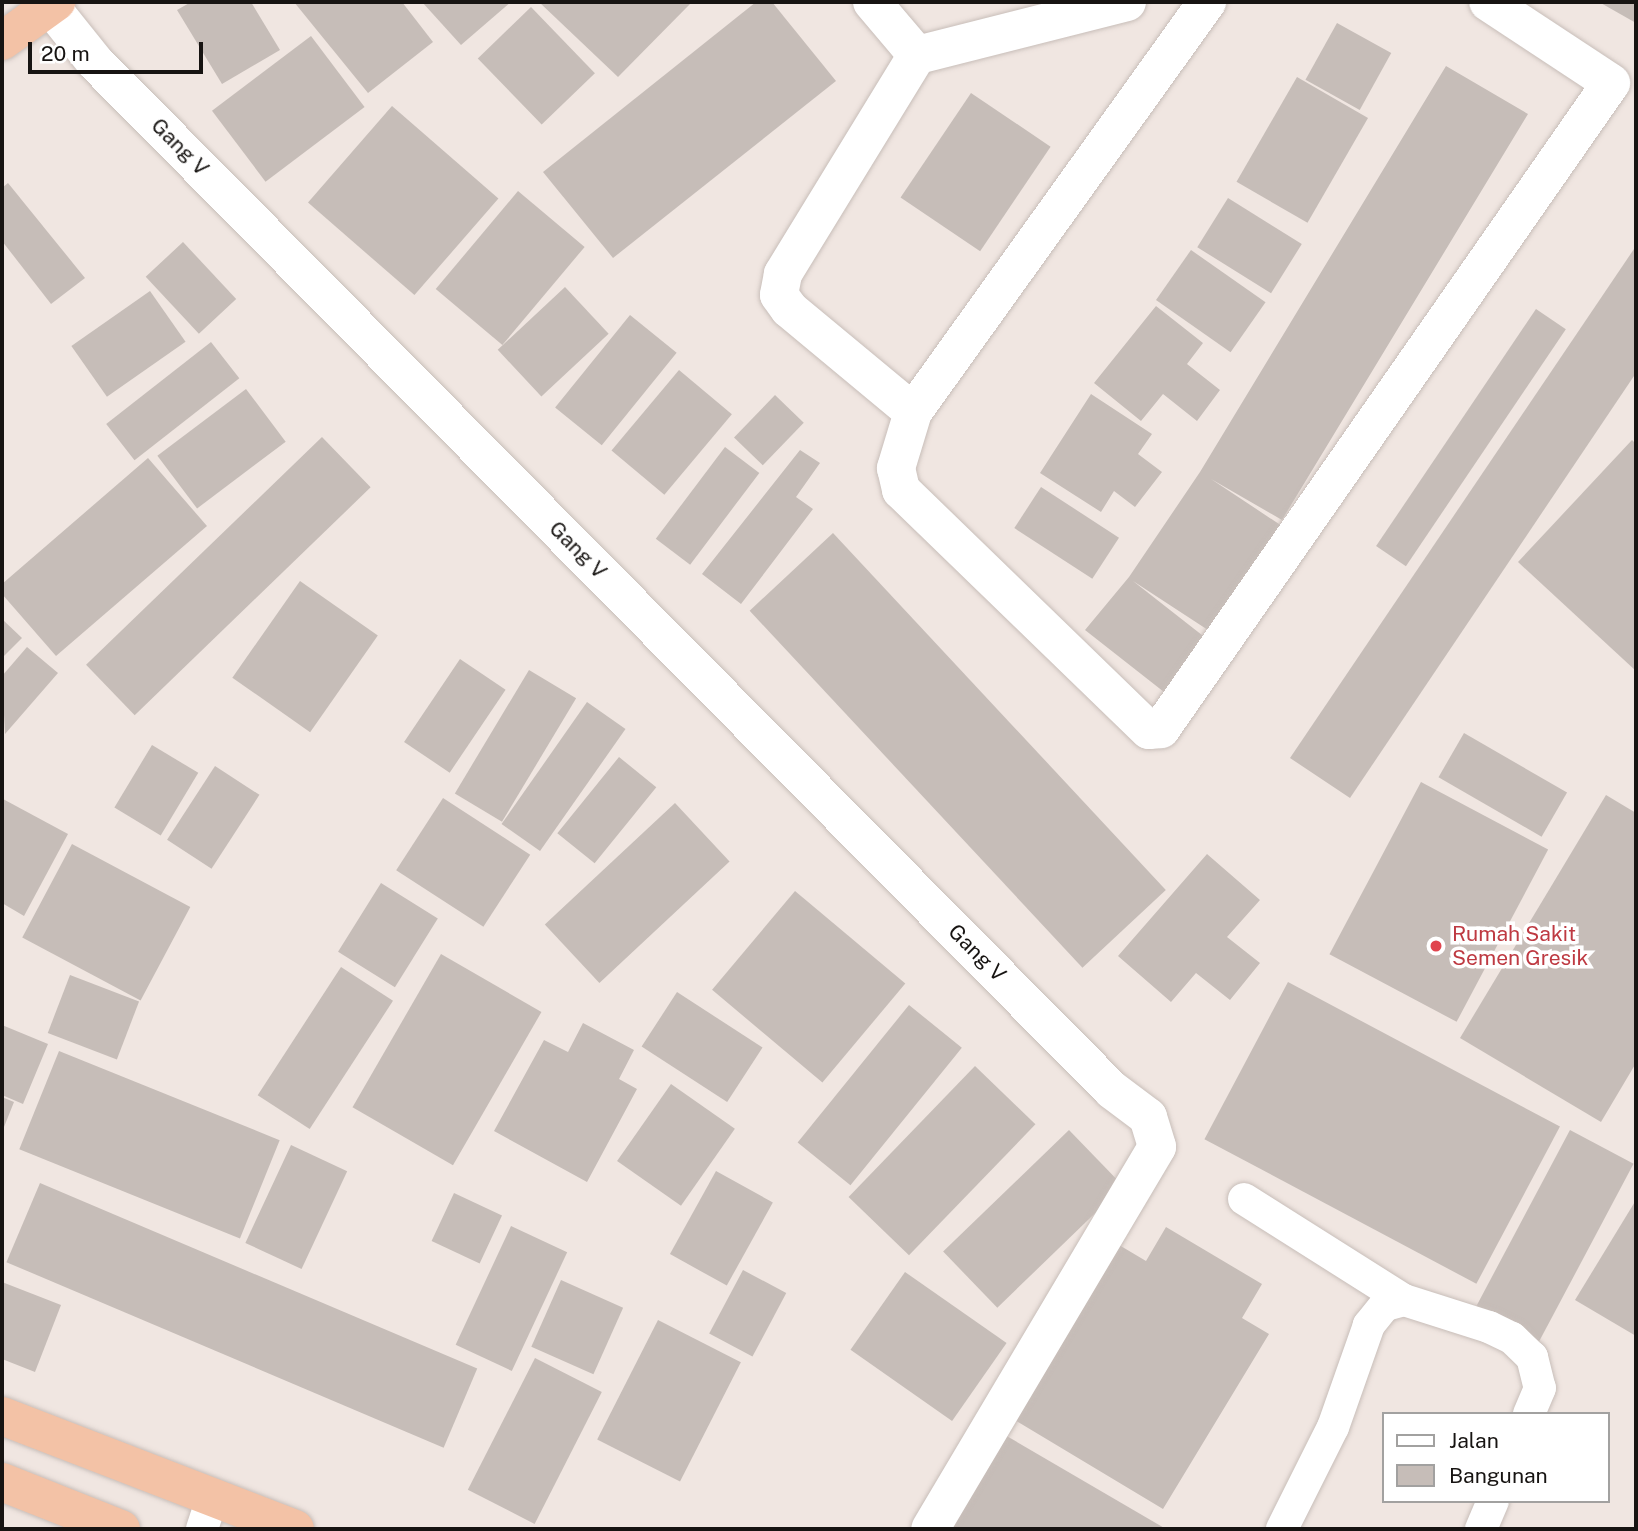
<!DOCTYPE html>
<html>
<head>
<meta charset="utf-8">
<style>
  body { margin:0 }
  #map { position:relative; width:1638px; height:1531px; overflow:hidden; background:#f0e6e1; font-family:"Public Sans",sans-serif }
  div>[style] { position:absolute }
  .building>* { inset:0; background:#c6bdb8; transform-origin:0 0 }
  .roads { filter:drop-shadow(0 0 2px #c8beb9) drop-shadow(0 0 2px #c8beb9) }
  .lane>* { height:32px; margin:-16px; padding:0 16px; transform-origin:16px; border-radius:16px; background:#fff }
  .street>* { height:38px; margin:-19px; padding:0 19px; transform-origin:19px; border-radius:19px; background:#fff }
  .highway>* { height:38px; margin:-19px; padding:0 19px; transform-origin:19px; border-radius:19px; background:#f3c2a6 }
  .dots>* { width:19px; height:19px; translate:-50% -50%; box-sizing:border-box; border:4px solid #fff; border-radius:50% }
  span { translate:-50% -50%; white-space:nowrap; text-align:center; line-height:1.15; -webkit-text-stroke:7px #fff; paint-order:stroke }
  .street-label { font-size:21px; color:#171412 }
  .health-label { font-size:21px; color:#be3a42 }
  .left { translate:0 -50%; text-align:left }
  .frame { position:absolute; inset:0; border:4px solid #171412; pointer-events:none }
  .legend { position:absolute; left:1382px; top:1412px; width:228px; height:91px; box-sizing:border-box; background:#fff; border:2px solid #a2a1a0; margin:0; padding:9px 12px; list-style:none; font-size:21px; color:#171412 }
  .legend li { display:flex; align-items:center; gap:14px; height:35px }
  .legend b { width:35px; border:2px solid #a2a1a0 }
  .scale { position:absolute; left:28px; top:42px; width:175px; height:32px; box-sizing:border-box; border:4px solid #171412; border-top:0; padding-left:9px; font-size:21px; line-height:24px; white-space:nowrap; color:#171412; -webkit-text-stroke:5px #fff; paint-order:stroke }
</style>
</head>
<body>
<div id="map">
  <div class="building">
    <div style="clip-path:polygon(191px 2px,251px 2px,280px 50px,222px 84px,177px 10px)"></div>
    <div style="clip-path:polygon(294px 2px,402px 2px,433px 42px,368px 93px)"></div>
    <div style="clip-path:polygon(422px 2px,511px 2px,461px 45px)"></div>
    <div style="clip-path:polygon(539px 2px,692px 2px,618px 77px)"></div>
    <div style="clip-path:polygon(756px 2px,772px 2px,836px 81px,613px 258px,543px 172px)"></div>
    <div style="clip-path:polygon(1599px 2px,1636px 2px,1636px 23px)"></div>
    <div style="left:531px;top:7px;width:92px;height:74px;rotate:46deg"></div>
    <div style="left:1337px;top:23px;width:62px;height:65px;rotate:29deg"></div>
    <div style="left:311px;top:36px;width:89px;height:124px;rotate:53deg"></div>
    <div style="clip-path:polygon(1446px 66px,1528px 114px,1282px 520px,1211px 479px,1282px 526px,1211px 632px,1133px 581px,1207px 639px,1164px 692px,1085px 630px,1129px 577px,1200px 472px)"></div>
    <div style="left:1297px;top:77px;width:82px;height:121px;rotate:30deg"></div>
    <div style="left:971px;top:93px;width:96px;height:126px;rotate:34deg"></div>
    <div style="left:392px;top:106px;width:141px;height:128px;rotate:41deg"></div>
    <div style="clip-path:polygon(8px 183px,85px 278px,51px 304px,2px 241px,2px 188px)"></div>
    <div style="left:518px;top:191px;width:87px;height:128px;rotate:40deg"></div>
    <div style="left:1228px;top:198px;width:87px;height:58px;rotate:32deg"></div>
    <div style="left:183px;top:242px;width:78px;height:51px;rotate:47deg"></div>
    <div style="clip-path:polygon(1636px 246px,1636px 373px,1350px 798px,1290px 758px)"></div>
    <div style="left:1191px;top:250px;width:91px;height:61px;rotate:35deg"></div>
    <div style="left:565px;top:287px;width:64px;height:92px;rotate:47deg"></div>
    <div style="left:150px;top:291px;width:62px;height:96px;rotate:55deg"></div>
    <div style="clip-path:polygon(1156px 306px,1203px 343px,1187px 364px,1220px 390px,1197px 421px,1163px 394px,1141px 421px,1094px 383px)"></div>
    <div style="left:1536px;top:309px;width:36px;height:286px;rotate:34deg"></div>
    <div style="left:630px;top:315px;width:60px;height:119px;rotate:39deg"></div>
    <div style="left:211px;top:342px;width:46px;height:133px;rotate:52deg"></div>
    <div style="left:679px;top:370px;width:69px;height:105px;rotate:40deg"></div>
    <div style="left:246px;top:389px;width:66px;height:111px;rotate:53deg"></div>
    <div style="clip-path:polygon(1091px 394px,1152px 434px,1138px 454px,1162px 472px,1135px 507px,1114px 491px,1101px 512px,1040px 473px)"></div>
    <div style="left:775px;top:395px;width:40px;height:59px;rotate:44deg"></div>
    <div style="left:322px;top:437px;width:70px;height:328px;rotate:46deg"></div>
    <div style="clip-path:polygon(1632px 440px,1636px 444px,1636px 671px,1518px 562px)"></div>
    <div style="left:725px;top:447px;width:43px;height:115px;rotate:37deg"></div>
    <div style="clip-path:polygon(800px 450px,820px 463px,796px 497px,813px 509px,741px 604px,702px 574px)"></div>
    <div style="clip-path:polygon(148px 458px,207px 526px,56px 656px,2px 594px,2px 584px)"></div>
    <div style="left:1041px;top:487px;width:93px;height:49px;rotate:33deg"></div>
    <div style="left:833px;top:533px;width:488px;height:114px;rotate:47deg"></div>
    <div style="left:300px;top:581px;width:95px;height:118px;rotate:35deg"></div>
    <div style="clip-path:polygon(2px 619px,22px 638px,2px 658px)"></div>
    <div style="clip-path:polygon(27px 647px,58px 673px,5px 734px,2px 676px)"></div>
    <div style="left:460px;top:659px;width:55px;height:100px;rotate:34deg"></div>
    <div style="left:529px;top:670px;width:55px;height:144px;rotate:31deg"></div>
    <div style="left:587px;top:702px;width:47px;height:149px;rotate:35deg"></div>
    <div style="left:1464px;top:733px;width:119px;height:51px;rotate:30deg"></div>
    <div style="left:152px;top:745px;width:54px;height:73px;rotate:31deg"></div>
    <div style="left:619px;top:757px;width:48px;height:98px;rotate:39deg"></div>
    <div style="left:215px;top:766px;width:53px;height:88px;rotate:33deg"></div>
    <div style="left:1421px;top:782px;width:144px;height:195px;rotate:28deg"></div>
    <div style="clip-path:polygon(1606px 795px,1636px 813px,1636px 1063px,1601px 1122px,1460px 1038px)"></div>
    <div style="left:443px;top:798px;width:104px;height:86px;rotate:33deg"></div>
    <div style="clip-path:polygon(3px 799px,68px 834px,24px 916px,2px 903px)"></div>
    <div style="left:675px;top:803px;width:80px;height:178px;rotate:47deg"></div>
    <div style="left:72px;top:844px;width:134px;height:106px;rotate:28deg"></div>
    <div style="clip-path:polygon(1207px 854px,1260px 900px,1227px 937px,1260px 963px,1230px 1000px,1196px 973px,1171px 1002px,1118px 956px)"></div>
    <div style="left:381px;top:883px;width:67px;height:81px;rotate:32deg"></div>
    <div style="left:795px;top:891px;width:144px;height:129px;rotate:40deg"></div>
    <div style="left:441px;top:954px;width:116px;height:177px;rotate:30deg"></div>
    <div style="left:341px;top:967px;width:62px;height:153px;rotate:33deg"></div>
    <div style="left:70px;top:975px;width:74px;height:62px;rotate:21deg"></div>
    <div style="left:1288px;top:982px;width:308px;height:178px;rotate:28deg"></div>
    <div style="left:677px;top:992px;width:102px;height:65px;rotate:33deg"></div>
    <div style="left:909px;top:1005px;width:68px;height:177px;rotate:39deg"></div>
    <div style="clip-path:polygon(583px 1023px,634px 1050px,619px 1079px,637px 1089px,587px 1182px,494px 1131px,544px 1040px,568px 1052px)"></div>
    <div style="clip-path:polygon(2px 1025px,48px 1044px,23px 1104px,2px 1095px)"></div>
    <div style="left:59px;top:1051px;width:238px;height:106px;rotate:22deg"></div>
    <div style="left:975px;top:1066px;width:84px;height:182px;rotate:44deg"></div>
    <div style="left:671px;top:1084px;width:78px;height:94px;rotate:35deg"></div>
    <div style="clip-path:polygon(2px 1097px,14px 1102px,2px 1132px)"></div>
    <div style="left:1069px;top:1130px;width:78px;height:175px;rotate:46deg"></div>
    <div style="left:1570px;top:1130px;width:72px;height:201px;rotate:28deg"></div>
    <div style="left:291px;top:1145px;width:62px;height:108px;rotate:25deg"></div>
    <div style="left:716px;top:1171px;width:65px;height:95px;rotate:29deg"></div>
    <div style="left:40px;top:1183px;width:475px;height:86px;rotate:23deg"></div>
    <div style="left:454px;top:1193px;width:53px;height:53px;rotate:25deg"></div>
    <div style="clip-path:polygon(1636px 1200px,1636px 1336px,1575px 1300px)"></div>
    <div style="left:511px;top:1226px;width:62px;height:131px;rotate:25deg"></div>
    <div style="clip-path:polygon(1166px 1227px,1262px 1284px,1242px 1318px,1269px 1334px,1163px 1509px,1008px 1416px,1114px 1242px,1146px 1261px)"></div>
    <div style="left:743px;top:1270px;width:49px;height:72px;rotate:28deg"></div>
    <div style="left:905px;top:1272px;width:124px;height:95px;rotate:35deg"></div>
    <div style="left:561px;top:1280px;width:68px;height:73px;rotate:24deg"></div>
    <div style="clip-path:polygon(2px 1282px,61px 1305px,35px 1372px,2px 1359px)"></div>
    <div style="left:658px;top:1320px;width:93px;height:134px;rotate:27deg"></div>
    <div style="left:535px;top:1358px;width:75px;height:148px;rotate:27deg"></div>
    <div style="clip-path:polygon(1005px 1435px,1166px 1529px,949px 1529px)"></div>
  </div>
  <div class="roads">
    <div class="lane">
      <div style="left:1244px;top:1199px;width:189px;rotate:32.3deg"></div>
      <div style="left:1404px;top:1300px;width:20px;rotate:165deg"></div>
      <div style="left:1385px;top:1305px;width:26px;rotate:129deg"></div>
      <div style="left:1369px;top:1325px;width:108px;rotate:109.4deg"></div>
      <div style="left:1333px;top:1427px;width:114px;rotate:116.6deg"></div>
      <div style="left:1404px;top:1300px;width:89px;rotate:17.6deg"></div>
      <div style="left:1489px;top:1327px;width:25px;rotate:26deg"></div>
      <div style="left:1512px;top:1338px;width:28px;rotate:44deg"></div>
      <div style="left:1532px;top:1357px;width:32px;rotate:76deg"></div>
      <div style="left:1540px;top:1388px;width:28px;rotate:113deg"></div>
      <div style="left:202px;top:1529px;width:33px;rotate:-72deg"></div>
      <div style="left:1481px;top:1529px;width:30px;rotate:-67deg"></div>
    </div>
    <div class="street">
      <div style="left:872px;top:2px;width:70px;rotate:49.7deg"></div>
      <div style="left:1127px;top:2px;width:217px;rotate:165.8deg"></div>
      <div style="left:917px;top:55px;width:257px;rotate:121.5deg"></div>
      <div style="left:783px;top:274px;width:21px;rotate:101deg"></div>
      <div style="left:779px;top:295px;width:17px;rotate:54deg"></div>
      <div style="left:789px;top:309px;width:161px;rotate:39.7deg"></div>
      <div style="left:913px;top:412px;width:59px;rotate:106.9deg"></div>
      <div style="left:896px;top:468px;width:23px;rotate:77deg"></div>
      <div style="left:901px;top:490px;width:345px;rotate:44.1deg"></div>
      <div style="left:1149px;top:730px;width:12px;rotate:-5deg"></div>
      <div style="left:1161px;top:729px;width:787px;rotate:-55.14deg"></div>
      <div style="left:1611px;top:83px;width:147px;rotate:-146.6deg"></div>
      <div style="left:50px;top:6px;width:70px;rotate:51.3deg"></div>
      <div style="left:94px;top:61px;width:1447px;rotate:45.31deg"></div>
      <div style="left:1112px;top:1090px;width:45px;rotate:36.9deg"></div>
      <div style="left:1148px;top:1117px;width:31px;rotate:73deg"></div>
      <div style="left:1157px;top:1147px;width:444px;rotate:120.7deg"></div>
      <div style="left:913px;top:412px;width:505px;rotate:-54.36deg"></div>
    </div>
    <div class="highway">
      <div style="left:2px;top:41px;width:67px;rotate:-35.8deg"></div>
      <div style="left:2px;top:1416px;width:314px;rotate:21.1deg"></div>
      <div style="left:2px;top:1482px;width:128px;rotate:21.6deg"></div>
    </div>
  </div>
  <div class="dots">
    <div style="left:1436px;top:946px;background:#e0444e"></div>
  </div>
  <div class="street-label">
    <span style="left:180px;top:147px;rotate:45deg">Gang V</span>
    <span style="left:578px;top:550px;rotate:45deg">Gang V</span>
    <span style="left:977px;top:953px;rotate:45deg">Gang V</span>
  </div>
  <div class="health-label">
    <span class="left" style="left:1452px;top:946px">Rumah Sakit<br>Semen Gresik</span>
  </div>
  <div class="frame"></div>
  <ul class="legend">
  <li><b style="height:9px;background:#fff"></b>Jalan</li>
  <li><b style="height:19px;background:#c6bdb8"></b>Bangunan</li>
  </ul>
  <div class="scale">20 m</div>
</div>
</body>
</html>
